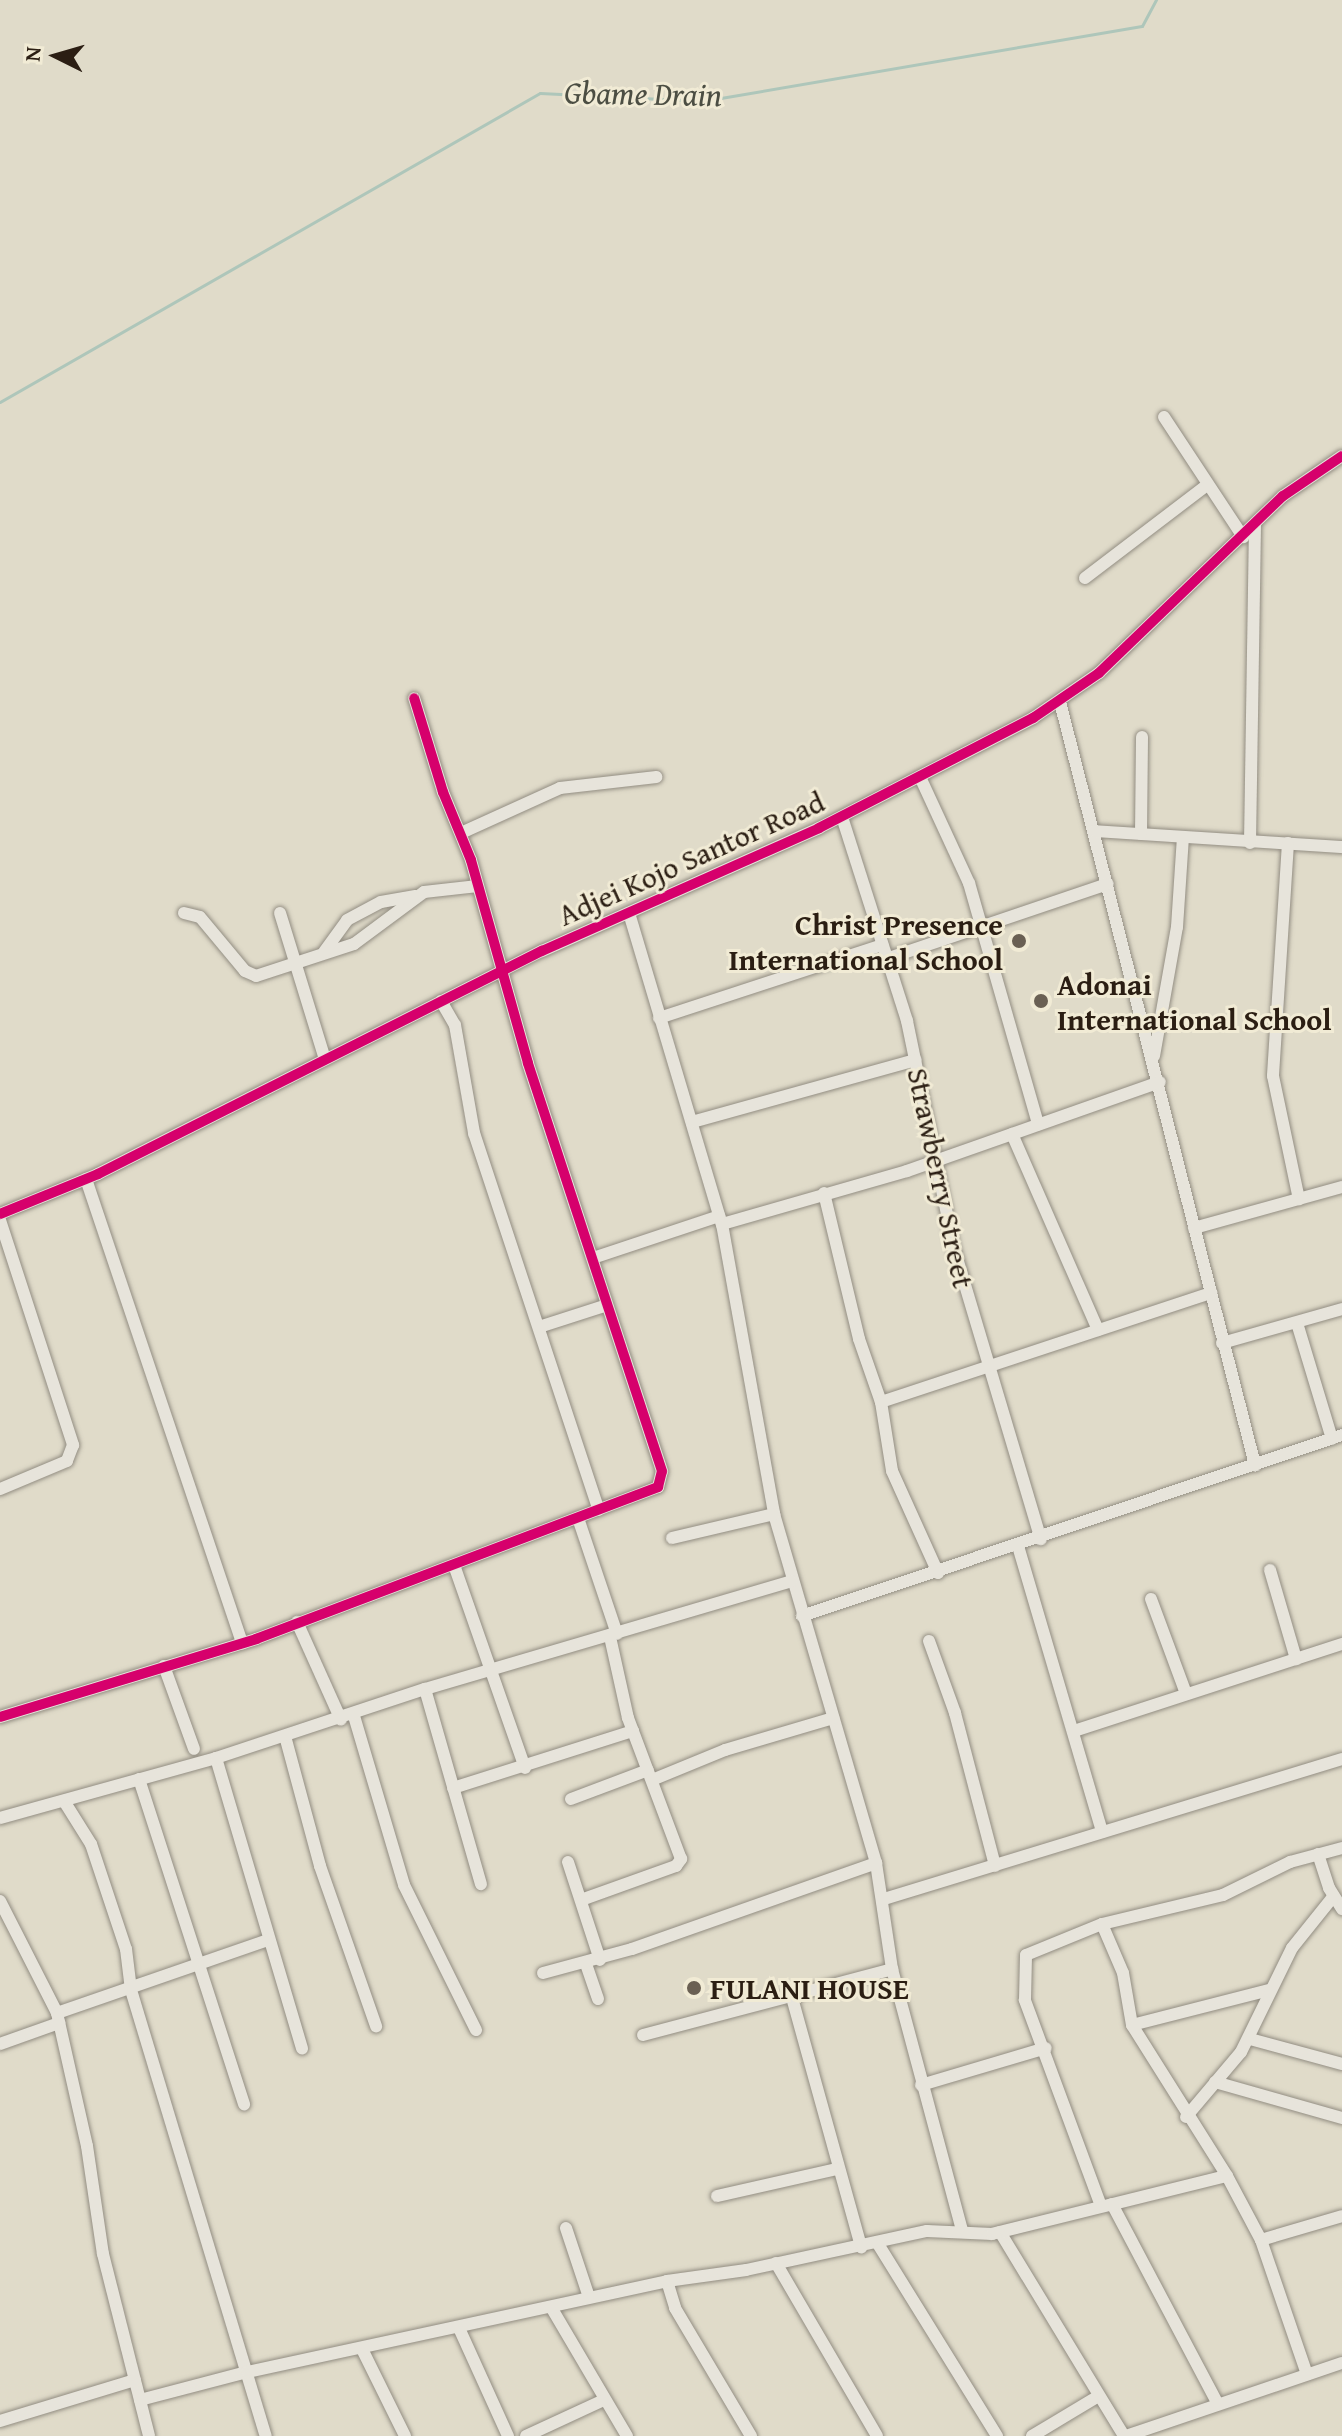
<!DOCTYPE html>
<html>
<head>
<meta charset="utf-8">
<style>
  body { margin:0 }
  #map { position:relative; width:1342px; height:2436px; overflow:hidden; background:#e0dbc9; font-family:"Gentium Book Plus",serif }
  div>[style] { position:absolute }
  .stream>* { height:3px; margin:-1.5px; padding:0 1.5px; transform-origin:1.5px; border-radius:1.5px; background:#aec6ba }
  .roads { filter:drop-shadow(0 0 2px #928d82) drop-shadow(0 0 2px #928d82) }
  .minor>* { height:12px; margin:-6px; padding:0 6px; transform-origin:6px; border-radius:6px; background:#e7e4db }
  .cycleway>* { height:10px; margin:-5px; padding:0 5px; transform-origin:5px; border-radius:5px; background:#d6006c }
  .dots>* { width:22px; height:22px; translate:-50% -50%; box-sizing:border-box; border:4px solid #f1ebd5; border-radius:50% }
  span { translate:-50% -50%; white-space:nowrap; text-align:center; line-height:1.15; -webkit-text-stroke:6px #f1ebd5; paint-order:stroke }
  .street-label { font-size:30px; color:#2b1e13 }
  .poi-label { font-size:30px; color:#2b1e13; font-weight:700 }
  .right { translate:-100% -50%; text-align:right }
  .left { translate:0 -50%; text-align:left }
  .water-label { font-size:32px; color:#4c4e43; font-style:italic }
  .north { position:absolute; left:16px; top:16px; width:80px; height:80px; -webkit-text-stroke:6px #f1ebd5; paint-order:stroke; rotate:275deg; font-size:22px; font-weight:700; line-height:32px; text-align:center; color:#2b1e13 }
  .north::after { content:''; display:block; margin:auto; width:28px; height:36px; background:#2b1e13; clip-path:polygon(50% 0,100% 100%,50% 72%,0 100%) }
</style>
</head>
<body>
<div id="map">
  <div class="stream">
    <div style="left:0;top:402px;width:622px;rotate:-29.78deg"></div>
    <div style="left:540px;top:93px;width:163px;rotate:2.8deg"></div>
    <div style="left:703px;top:101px;width:445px;rotate:-9.7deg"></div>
    <div style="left:1142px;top:26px;width:30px;rotate:-62deg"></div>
  </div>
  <div class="roads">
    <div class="minor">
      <div style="left:1164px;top:417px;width:144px;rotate:56.6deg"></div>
      <div style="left:1085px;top:578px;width:153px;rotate:-37.3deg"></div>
      <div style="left:1060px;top:702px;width:788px;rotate:75.66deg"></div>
      <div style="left:920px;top:777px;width:117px;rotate:65.2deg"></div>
      <div style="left:969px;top:883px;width:251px;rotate:74deg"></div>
      <div style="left:842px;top:817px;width:214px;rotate:72.3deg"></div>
      <div style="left:907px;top:1021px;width:232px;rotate:78.3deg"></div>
      <div style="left:954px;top:1248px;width:304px;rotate:73.4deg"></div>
      <div style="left:1094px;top:831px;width:249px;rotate:3.7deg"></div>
      <div style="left:461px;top:833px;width:109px;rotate:-24.4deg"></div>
      <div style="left:560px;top:788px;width:97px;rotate:-6.5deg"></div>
      <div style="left:1141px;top:834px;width:97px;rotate:-89.4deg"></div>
      <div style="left:1250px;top:843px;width:319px;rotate:-89.1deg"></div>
      <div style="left:1288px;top:843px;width:233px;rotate:93.7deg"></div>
      <div style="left:1273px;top:1076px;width:126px;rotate:78.1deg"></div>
      <div style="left:184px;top:913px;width:16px;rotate:14deg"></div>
      <div style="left:200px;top:917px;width:70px;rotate:50.2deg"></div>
      <div style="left:245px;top:971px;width:12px;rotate:24deg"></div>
      <div style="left:256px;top:976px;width:103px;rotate:-18.1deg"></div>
      <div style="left:354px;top:944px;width:87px;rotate:-36.6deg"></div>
      <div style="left:424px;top:892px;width:54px;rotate:-6.3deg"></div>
      <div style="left:280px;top:913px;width:150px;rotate:72.9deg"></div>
      <div style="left:629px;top:913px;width:325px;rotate:73.4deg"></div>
      <div style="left:722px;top:1224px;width:295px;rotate:79.8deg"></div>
      <div style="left:774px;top:1514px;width:364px;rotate:73.7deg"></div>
      <div style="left:876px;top:1863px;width:107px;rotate:81.4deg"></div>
      <div style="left:892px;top:1969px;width:270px;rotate:75deg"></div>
      <div style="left:324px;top:952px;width:39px;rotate:-54deg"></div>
      <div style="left:347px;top:920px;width:38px;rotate:-28deg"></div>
      <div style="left:381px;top:902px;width:35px;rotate:-10deg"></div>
      <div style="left:886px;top:959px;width:234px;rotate:-18.7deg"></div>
      <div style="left:441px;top:1001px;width:28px;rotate:60deg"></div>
      <div style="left:455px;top:1025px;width:110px;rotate:80deg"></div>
      <div style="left:474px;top:1133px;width:397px;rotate:71.7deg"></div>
      <div style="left:659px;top:1018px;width:235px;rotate:-18.1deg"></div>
      <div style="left:1154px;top:1056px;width:131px;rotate:-79.9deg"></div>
      <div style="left:1177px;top:927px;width:90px;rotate:-86.2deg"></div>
      <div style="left:692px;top:1122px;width:232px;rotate:-15.5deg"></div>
      <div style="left:1012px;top:1134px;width:214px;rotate:66.3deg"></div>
      <div style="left:86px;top:1179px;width:490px;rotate:71.4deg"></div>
      <div style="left:824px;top:1193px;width:150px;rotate:76.5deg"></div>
      <div style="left:859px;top:1339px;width:67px;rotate:70.8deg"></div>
      <div style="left:881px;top:1402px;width:70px;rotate:80.9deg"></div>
      <div style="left:892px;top:1471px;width:112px;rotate:65.7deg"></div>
      <div style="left:0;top:1214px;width:106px;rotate:-22.2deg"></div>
      <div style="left:98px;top:1174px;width:497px;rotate:-26.7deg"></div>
      <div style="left:542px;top:951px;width:303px;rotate:-23.9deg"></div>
      <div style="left:819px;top:828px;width:241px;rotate:-27.2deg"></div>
      <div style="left:1033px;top:718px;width:80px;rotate:-34.3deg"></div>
      <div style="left:1099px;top:673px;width:255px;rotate:-43.9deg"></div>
      <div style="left:1283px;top:496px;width:71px;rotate:-34.1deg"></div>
      <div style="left:0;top:1220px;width:237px;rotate:72deg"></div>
      <div style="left:73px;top:1445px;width:17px;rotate:111deg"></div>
      <div style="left:67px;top:1461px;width:73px;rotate:157.3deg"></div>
      <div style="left:722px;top:1224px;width:192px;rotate:-16deg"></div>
      <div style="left:907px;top:1171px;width:268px;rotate:-19.4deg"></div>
      <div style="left:1194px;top:1228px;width:154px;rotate:-15.5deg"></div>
      <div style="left:593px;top:1258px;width:133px;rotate:-18.4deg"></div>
      <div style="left:1297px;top:1323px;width:121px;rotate:73.2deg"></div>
      <div style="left:539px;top:1327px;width:71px;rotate:-17.9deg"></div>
      <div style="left:1222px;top:1343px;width:125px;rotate:-15.8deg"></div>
      <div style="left:881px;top:1402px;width:348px;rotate:-18.3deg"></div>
      <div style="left:579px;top:1521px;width:119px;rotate:71.4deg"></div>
      <div style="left:672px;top:1538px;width:105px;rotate:-13.2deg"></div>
      <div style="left:1018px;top:1546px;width:298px;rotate:73.6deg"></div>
      <div style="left:454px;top:1565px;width:215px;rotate:70.7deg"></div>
      <div style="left:1270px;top:1570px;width:93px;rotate:73.7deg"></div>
      <div style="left:1151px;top:1599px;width:98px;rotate:69.7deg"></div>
      <div style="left:802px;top:1616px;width:570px;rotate:-18.53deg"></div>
      <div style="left:297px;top:1622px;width:107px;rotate:65.8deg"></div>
      <div style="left:929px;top:1641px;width:77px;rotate:70.1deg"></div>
      <div style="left:955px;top:1713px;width:158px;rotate:75.3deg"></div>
      <div style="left:164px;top:1666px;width:88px;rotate:70.1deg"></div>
      <div style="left:425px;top:1689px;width:203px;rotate:74deg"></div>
      <div style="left:354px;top:1716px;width:176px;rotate:73.5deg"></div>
      <div style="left:404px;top:1885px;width:162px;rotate:63.6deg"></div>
      <div style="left:0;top:1717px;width:268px;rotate:-16.9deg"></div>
      <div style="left:256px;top:1639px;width:430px;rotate:-20.7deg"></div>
      <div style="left:658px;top:1487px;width:16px;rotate:-76deg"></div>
      <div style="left:662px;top:1471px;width:429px;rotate:-108.2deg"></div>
      <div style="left:528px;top:1063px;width:211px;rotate:-105.7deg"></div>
      <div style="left:471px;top:860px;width:74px;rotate:-112.4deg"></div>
      <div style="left:443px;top:792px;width:98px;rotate:-107.1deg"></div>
      <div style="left:1074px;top:1731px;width:282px;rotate:-18deg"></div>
      <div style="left:285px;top:1736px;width:135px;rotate:74.9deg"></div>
      <div style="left:320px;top:1866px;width:170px;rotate:70.7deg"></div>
      <div style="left:216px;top:1758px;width:303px;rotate:73.5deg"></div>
      <div style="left:139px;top:1779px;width:342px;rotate:72.1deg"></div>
      <div style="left:652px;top:1780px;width:79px;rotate:-22.3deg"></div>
      <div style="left:725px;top:1750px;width:113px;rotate:-16.5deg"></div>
      <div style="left:453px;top:1788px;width:189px;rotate:-17.6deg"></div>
      <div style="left:571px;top:1799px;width:82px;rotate:-20.6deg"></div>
      <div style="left:64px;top:1801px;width:51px;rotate:57.9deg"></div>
      <div style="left:91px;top:1844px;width:111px;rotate:71.6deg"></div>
      <div style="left:126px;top:1949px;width:41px;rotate:83deg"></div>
      <div style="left:131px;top:1990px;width:466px;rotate:73.2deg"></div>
      <div style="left:0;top:1818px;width:224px;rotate:-15.5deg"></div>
      <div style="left:216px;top:1758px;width:220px;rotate:-18.3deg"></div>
      <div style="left:425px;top:1689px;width:382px;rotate:-16.4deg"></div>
      <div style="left:1318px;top:1854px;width:36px;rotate:72deg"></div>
      <div style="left:1329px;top:1888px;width:25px;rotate:58deg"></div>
      <div style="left:568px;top:1862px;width:103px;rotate:71.9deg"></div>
      <div style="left:884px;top:1899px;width:479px;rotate:-17deg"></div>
      <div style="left:581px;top:1900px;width:101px;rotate:-19.7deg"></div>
      <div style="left:676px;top:1866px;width:9px;rotate:-54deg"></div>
      <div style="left:681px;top:1859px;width:151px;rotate:-110.6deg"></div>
      <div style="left:628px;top:1718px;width:83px;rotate:-102.5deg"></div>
      <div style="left:0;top:1901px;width:126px;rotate:63deg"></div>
      <div style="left:57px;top:2013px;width:136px;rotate:77.3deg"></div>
      <div style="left:87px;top:2146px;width:109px;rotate:81.6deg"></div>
      <div style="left:103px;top:2254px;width:188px;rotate:75.8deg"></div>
      <div style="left:1102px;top:1924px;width:53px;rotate:66.8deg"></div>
      <div style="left:1123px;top:1973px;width:53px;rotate:80.2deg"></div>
      <div style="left:1132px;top:2025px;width:178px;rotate:57.8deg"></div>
      <div style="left:1227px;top:2176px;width:72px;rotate:62deg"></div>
      <div style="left:1261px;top:2240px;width:142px;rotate:71.1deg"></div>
      <div style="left:586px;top:1964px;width:37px;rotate:71deg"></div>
      <div style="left:543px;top:1973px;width:92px;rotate:-15.1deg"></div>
      <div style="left:632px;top:1949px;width:259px;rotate:-19.4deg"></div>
      <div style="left:791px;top:1994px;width:263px;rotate:74.5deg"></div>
      <div style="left:57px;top:2013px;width:223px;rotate:-19.1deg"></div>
      <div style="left:1132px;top:2025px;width:141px;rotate:-14.3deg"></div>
      <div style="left:643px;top:2035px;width:258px;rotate:-14.8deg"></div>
      <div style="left:1250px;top:2039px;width:95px;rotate:15.2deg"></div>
      <div style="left:0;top:2044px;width:63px;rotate:-19.6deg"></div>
      <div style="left:1215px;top:2082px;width:132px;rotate:15.8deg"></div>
      <div style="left:921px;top:2085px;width:130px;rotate:-16.5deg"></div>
      <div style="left:1186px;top:2117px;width:85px;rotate:-49.8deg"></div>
      <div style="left:1241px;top:2052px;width:116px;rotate:-63.9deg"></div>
      <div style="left:1292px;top:1948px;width:65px;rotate:-51.2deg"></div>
      <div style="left:717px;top:2196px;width:123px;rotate:-12.7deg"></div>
      <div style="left:1112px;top:2204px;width:226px;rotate:62.1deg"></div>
      <div style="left:1101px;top:2206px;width:220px;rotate:-110.3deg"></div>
      <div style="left:1025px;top:2000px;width:45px;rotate:-88.7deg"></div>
      <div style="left:1026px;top:1955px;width:82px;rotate:-22.2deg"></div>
      <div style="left:1102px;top:1924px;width:124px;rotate:-13.5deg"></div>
      <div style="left:1223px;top:1895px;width:75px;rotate:-26.2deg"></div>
      <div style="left:1290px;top:1862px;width:54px;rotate:-15.1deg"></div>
      <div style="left:566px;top:2228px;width:73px;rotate:71.6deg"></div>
      <div style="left:1000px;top:2232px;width:239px;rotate:58.7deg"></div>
      <div style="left:1261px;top:2240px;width:84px;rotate:-16.5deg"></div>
      <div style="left:878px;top:2244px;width:226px;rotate:58.2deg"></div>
      <div style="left:776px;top:2263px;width:200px;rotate:59.7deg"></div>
      <div style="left:667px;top:2281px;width:28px;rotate:73deg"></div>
      <div style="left:675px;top:2308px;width:149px;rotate:59.3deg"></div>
      <div style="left:551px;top:2307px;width:150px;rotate:59.5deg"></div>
      <div style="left:459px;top:2328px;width:119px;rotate:65.6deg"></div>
      <div style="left:362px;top:2349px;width:97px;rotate:63.7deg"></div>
      <div style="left:140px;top:2400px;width:111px;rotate:-14.7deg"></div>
      <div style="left:247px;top:2372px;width:430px;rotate:-12.2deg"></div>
      <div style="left:667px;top:2281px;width:80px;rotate:-7.9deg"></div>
      <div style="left:746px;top:2270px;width:185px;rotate:-12.2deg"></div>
      <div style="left:927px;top:2231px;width:65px;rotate:2.6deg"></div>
      <div style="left:992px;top:2234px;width:242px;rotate:-13.9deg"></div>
      <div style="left:0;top:2421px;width:141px;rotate:-16.9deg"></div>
      <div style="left:526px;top:2436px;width:86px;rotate:-24.8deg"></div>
      <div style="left:1032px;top:2436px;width:76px;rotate:-31deg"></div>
      <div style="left:1126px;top:2436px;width:228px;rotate:-18.7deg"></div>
    </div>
  </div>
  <div class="cycleway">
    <div style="left:0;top:1214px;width:106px;rotate:-22.2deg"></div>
    <div style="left:98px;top:1174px;width:497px;rotate:-26.7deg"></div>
    <div style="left:542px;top:951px;width:303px;rotate:-23.9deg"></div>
    <div style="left:819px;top:828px;width:241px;rotate:-27.2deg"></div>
    <div style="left:1033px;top:718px;width:80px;rotate:-34.3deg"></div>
    <div style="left:1099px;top:673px;width:255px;rotate:-43.9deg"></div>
    <div style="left:1283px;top:496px;width:71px;rotate:-34.1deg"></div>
    <div style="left:0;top:1717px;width:268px;rotate:-16.9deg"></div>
    <div style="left:256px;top:1639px;width:430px;rotate:-20.7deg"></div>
    <div style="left:658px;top:1487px;width:16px;rotate:-76deg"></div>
    <div style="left:662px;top:1471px;width:429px;rotate:-108.2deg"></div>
    <div style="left:528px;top:1063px;width:211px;rotate:-105.7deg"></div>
    <div style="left:471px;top:860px;width:74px;rotate:-112.4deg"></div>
    <div style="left:443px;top:792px;width:98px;rotate:-107.1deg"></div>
  </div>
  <div class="dots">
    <div style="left:1019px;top:941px;background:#6a6053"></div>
    <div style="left:1041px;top:1001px;background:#6a6053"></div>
    <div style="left:694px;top:1988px;background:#6a6053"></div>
  </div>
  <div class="street-label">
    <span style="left:691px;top:858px;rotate:-24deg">Adjei Kojo Santor Road</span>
    <span style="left:941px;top:1178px;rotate:78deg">Strawberry Street</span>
  </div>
  <div class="poi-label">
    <span class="right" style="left:1003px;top:941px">Christ Presence<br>International School</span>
    <span class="left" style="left:1057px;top:1001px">Adonai<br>International School</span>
    <span class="left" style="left:710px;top:1988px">FULANI HOUSE</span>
  </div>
  <div class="water-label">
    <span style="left:643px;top:94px;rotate:1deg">Gbame Drain</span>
  </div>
  <div class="north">N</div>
</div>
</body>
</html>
